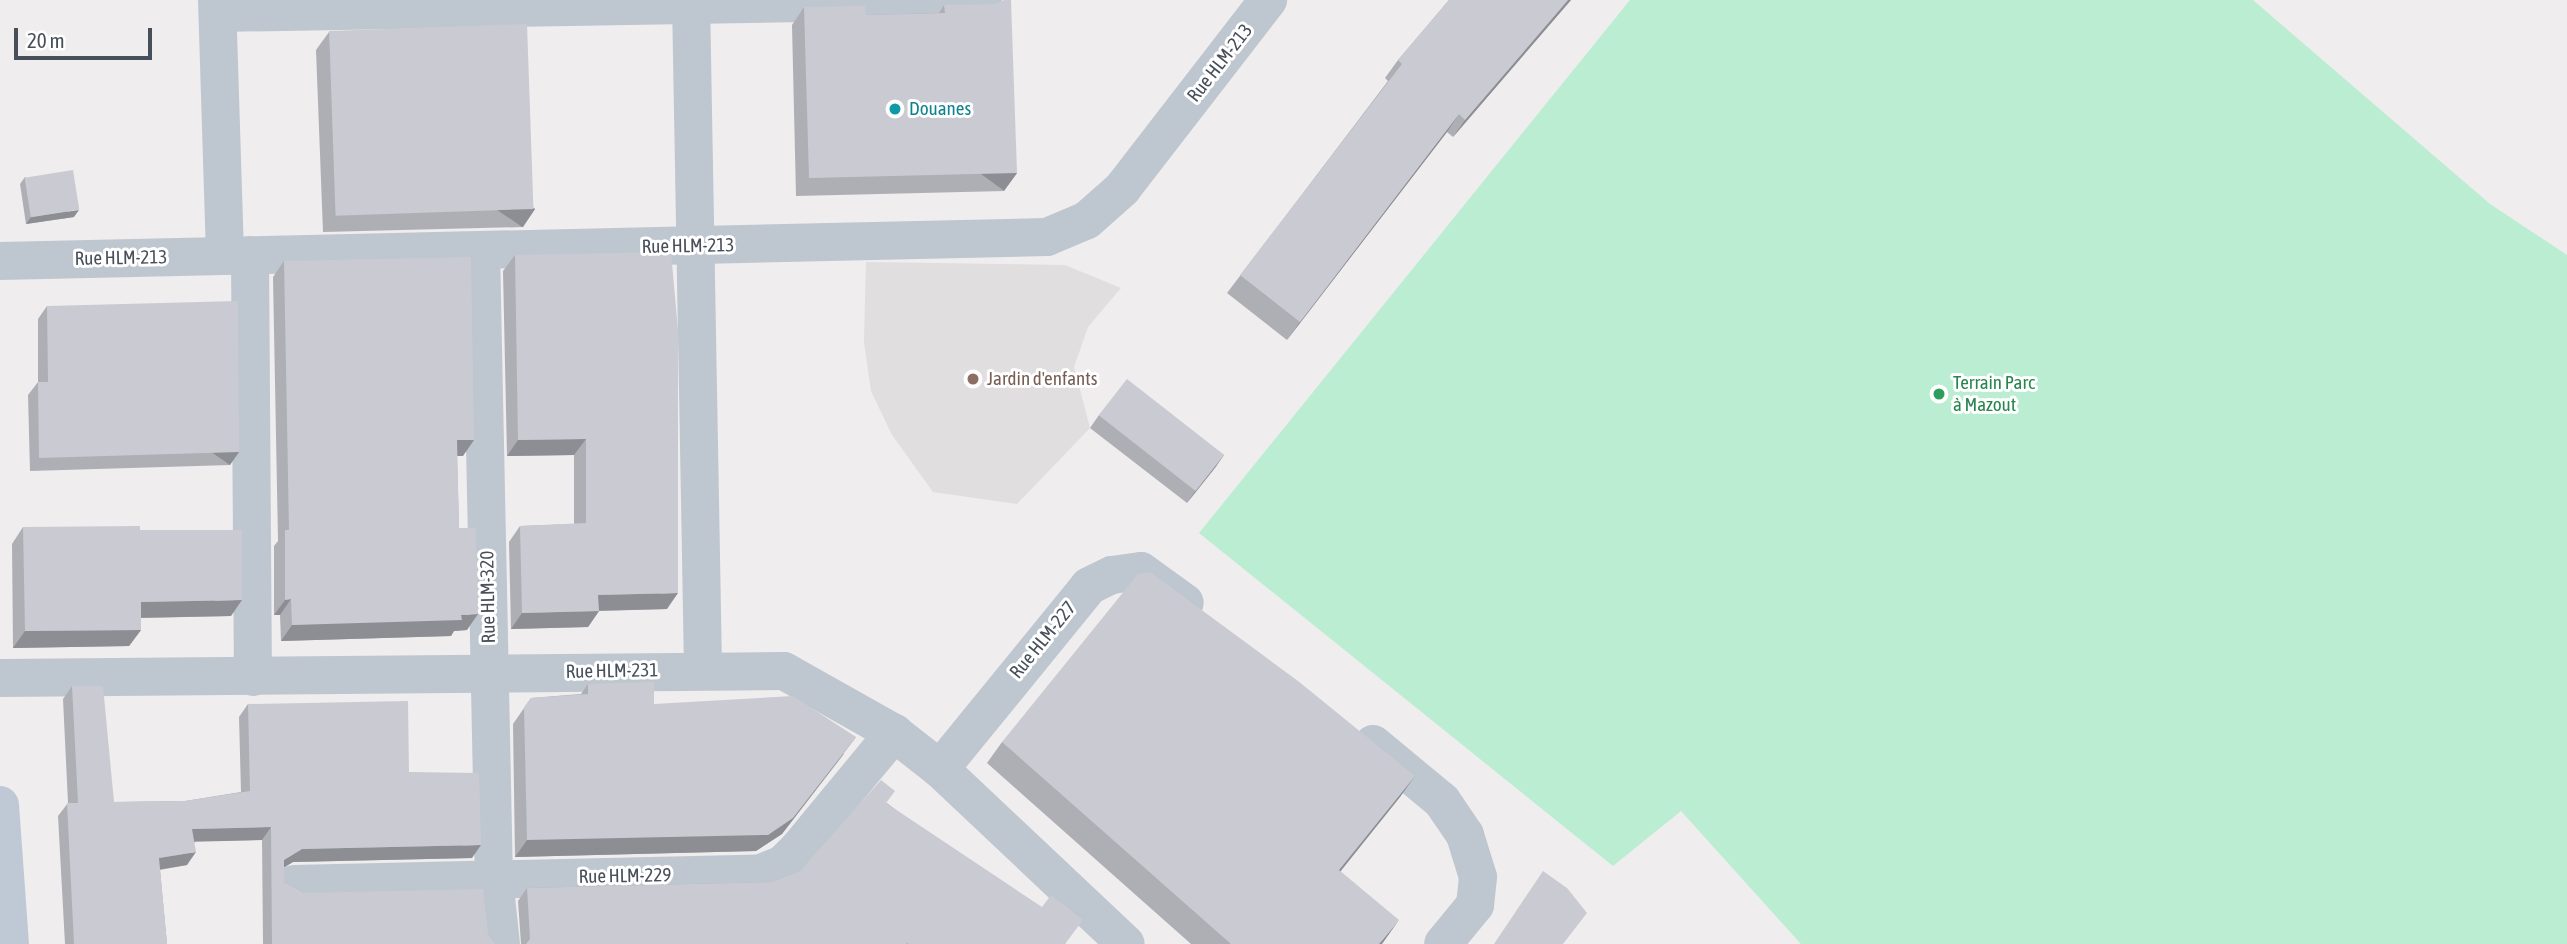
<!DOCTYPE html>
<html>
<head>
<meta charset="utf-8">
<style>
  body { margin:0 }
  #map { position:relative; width:2567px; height:944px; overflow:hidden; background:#efeded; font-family:"Asap Condensed",sans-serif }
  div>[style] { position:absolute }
  .education>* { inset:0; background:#e0dedf }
  .green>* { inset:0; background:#bbedd2 }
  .street>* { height:38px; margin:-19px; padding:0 19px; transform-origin:19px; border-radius:19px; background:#bec6cf }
  .secondary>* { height:38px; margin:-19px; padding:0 19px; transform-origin:19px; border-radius:19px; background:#bfc9d6 }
  .wall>* { inset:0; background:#aeafb5 }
  .shaded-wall>* { inset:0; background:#8d8e93; transform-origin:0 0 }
  .building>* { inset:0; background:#cacbd2; transform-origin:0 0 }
  .dots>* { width:19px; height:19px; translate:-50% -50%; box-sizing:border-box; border:4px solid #fff; border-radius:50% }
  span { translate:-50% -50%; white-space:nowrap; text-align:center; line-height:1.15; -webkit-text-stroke:6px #fff; paint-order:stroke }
  .street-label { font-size:19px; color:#464f5a }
  .culture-label { font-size:19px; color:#0d838f }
  .left { translate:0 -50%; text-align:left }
  .education-label { font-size:19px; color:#785e54 }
  .leisure-label { font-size:19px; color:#27864d }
  .scale { position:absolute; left:14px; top:28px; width:138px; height:32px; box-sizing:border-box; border:4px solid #464f5a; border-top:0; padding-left:9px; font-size:21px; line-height:24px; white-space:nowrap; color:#464f5a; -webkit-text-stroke:5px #fff; paint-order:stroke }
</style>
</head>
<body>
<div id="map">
  <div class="education">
    <div style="clip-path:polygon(866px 262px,1065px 265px,1121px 288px,1088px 327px,1074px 367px,1090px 428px,1017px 504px,933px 492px,892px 435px,871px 391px,864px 342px)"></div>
  </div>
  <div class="green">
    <div style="clip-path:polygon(1630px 0,2253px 0,2490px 204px,2567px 255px,2567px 944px,1801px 944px,1681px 811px,1613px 866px,1199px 533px)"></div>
  </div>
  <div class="street">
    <div style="left:217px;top:0;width:256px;rotate:88.2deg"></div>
    <div style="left:691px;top:0;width:669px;rotate:88.97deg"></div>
    <div style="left:218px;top:13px;width:765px;rotate:-0.97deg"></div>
    <div style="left:481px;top:250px;width:629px;rotate:88.82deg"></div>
    <div style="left:494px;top:879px;width:65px;rotate:83.9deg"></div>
    <div style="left:250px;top:255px;width:422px;rotate:89.6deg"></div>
    <div style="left:0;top:261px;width:1047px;rotate:-1.31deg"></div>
    <div style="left:1047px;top:237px;width:43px;rotate:-23deg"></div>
    <div style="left:1087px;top:220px;width:47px;rotate:-41.5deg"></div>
    <div style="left:1122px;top:189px;width:239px;rotate:-52.3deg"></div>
    <div style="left:0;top:678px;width:784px;rotate:-0.51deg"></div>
    <div style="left:784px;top:671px;width:126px;rotate:29.4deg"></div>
    <div style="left:894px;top:733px;width:58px;rotate:38deg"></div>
    <div style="left:940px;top:769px;width:255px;rotate:43.3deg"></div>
    <div style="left:1373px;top:744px;width:89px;rotate:39.6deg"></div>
    <div style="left:1442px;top:801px;width:41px;rotate:55.9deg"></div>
    <div style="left:1465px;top:835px;width:44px;rotate:72.8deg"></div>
    <div style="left:1478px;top:877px;width:28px;rotate:96deg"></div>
    <div style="left:1475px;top:905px;width:50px;rotate:129.4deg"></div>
    <div style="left:940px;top:769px;width:236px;rotate:-50.8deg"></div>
    <div style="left:1089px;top:586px;width:25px;rotate:-26deg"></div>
    <div style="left:1112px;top:575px;width:29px;rotate:-8deg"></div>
    <div style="left:1141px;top:571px;width:54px;rotate:36deg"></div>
    <div style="left:294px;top:884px;width:467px;rotate:-1.3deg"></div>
    <div style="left:761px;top:873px;width:24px;rotate:-22deg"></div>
    <div style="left:783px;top:864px;width:21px;rotate:-45deg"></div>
    <div style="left:798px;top:849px;width:151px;rotate:-50.4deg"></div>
  </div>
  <div class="secondary">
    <div style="left:0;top:805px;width:139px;rotate:85.9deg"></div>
  </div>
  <div class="wall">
    <div style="clip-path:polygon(1449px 0,1571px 0,1453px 137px,1447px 132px,1287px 340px,1227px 293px,1388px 81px,1385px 78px,1398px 60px)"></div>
    <div style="clip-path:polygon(944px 5px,1017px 173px,1004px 191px,796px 196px,792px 25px,804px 7px,866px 15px,939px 13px)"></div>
    <div style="clip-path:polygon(329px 32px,535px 209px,523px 227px,323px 232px,316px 50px)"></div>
    <div style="clip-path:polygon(25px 177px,74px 217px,26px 224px,20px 184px)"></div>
    <div style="clip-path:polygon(515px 255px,667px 609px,599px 611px,588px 627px,511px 629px,509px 542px,520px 526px,574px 524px,574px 455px,507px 456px,503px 271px)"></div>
    <div style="clip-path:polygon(284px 261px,463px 456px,457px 456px,459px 528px,467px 630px,454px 631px,451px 636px,281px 641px,280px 615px,274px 615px,274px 546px,278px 541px,273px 277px)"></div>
    <div style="clip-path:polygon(47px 306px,239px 452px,230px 465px,30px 471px,28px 395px,38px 382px,38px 319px)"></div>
    <div style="clip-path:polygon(1099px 415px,1224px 455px,1187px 503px,1090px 428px)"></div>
    <div style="clip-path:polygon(23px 527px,140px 530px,231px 616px,141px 618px,141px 630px,129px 646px,13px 648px,12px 544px)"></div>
    <div style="clip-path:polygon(588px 684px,654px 704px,844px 754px,782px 834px,756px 851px,515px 857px,513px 724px,531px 698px,581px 694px)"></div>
    <div style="clip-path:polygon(72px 686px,114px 802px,185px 801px,241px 792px,239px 717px,248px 704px,409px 772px,472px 858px,293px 862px,284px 867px,284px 882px,304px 893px,488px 934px,496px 944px,263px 944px,262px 840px,195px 841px,187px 865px,160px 870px,167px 944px,65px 944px,58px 816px,68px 803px,63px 699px)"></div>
    <div style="clip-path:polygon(1002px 742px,1415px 776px,1400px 797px,1340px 871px,1382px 944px,1191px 944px,987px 763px)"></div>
    <div style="clip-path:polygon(887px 803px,1066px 944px,521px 944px,518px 901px,527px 888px,771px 882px,800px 871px)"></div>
  </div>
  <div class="shaded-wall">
    <div style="clip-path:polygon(1568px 0,1571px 0,1453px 137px,1465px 120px)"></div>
    <div style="clip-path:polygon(1459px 114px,1447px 132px,1287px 340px,1300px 322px)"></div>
    <div style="left:1017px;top:173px;width:22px;height:208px;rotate:126deg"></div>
    <div style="left:535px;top:209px;width:22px;height:199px;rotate:124deg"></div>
    <div style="clip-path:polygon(79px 210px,74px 217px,26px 224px,31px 217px)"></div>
    <div style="clip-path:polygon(586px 439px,574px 455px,507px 456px,518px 440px)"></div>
    <div style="clip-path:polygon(457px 440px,474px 440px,463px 456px,446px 456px)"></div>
    <div style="left:239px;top:452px;width:16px;height:200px;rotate:125deg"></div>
    <div style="clip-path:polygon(1224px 455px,1215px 468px,1187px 503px,1196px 490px)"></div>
    <div style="clip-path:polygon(678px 593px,667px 609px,587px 611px,598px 595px)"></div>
    <div style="clip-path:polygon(291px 599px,280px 615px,274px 615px,285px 600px)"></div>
    <div style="clip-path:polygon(242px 600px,231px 616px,129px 618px,141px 602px)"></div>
    <div style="clip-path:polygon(599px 611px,588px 627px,511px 629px,522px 613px)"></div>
    <div style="clip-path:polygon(478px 614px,467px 630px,454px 631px,451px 636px,281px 641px,292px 625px)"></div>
    <div style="clip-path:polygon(141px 630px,129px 646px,13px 648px,25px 631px)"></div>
    <div style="clip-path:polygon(856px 737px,782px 834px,756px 851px,515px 857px,527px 840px)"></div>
    <div style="clip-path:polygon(1415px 776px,1400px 797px,1324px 892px,1339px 870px)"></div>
    <div style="clip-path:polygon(271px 827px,262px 840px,183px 842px,192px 829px)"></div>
    <div style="clip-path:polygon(481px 845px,472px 858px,293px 862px,275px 873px,284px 860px,302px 849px)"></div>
    <div style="clip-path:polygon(196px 852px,187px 865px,150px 871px,159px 858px)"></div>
    <div style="clip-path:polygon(1399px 920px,1382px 944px,1379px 944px)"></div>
  </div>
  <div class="building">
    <div style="clip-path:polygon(1004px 0,1011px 0,1017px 173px,809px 178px,804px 7px,865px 6px,866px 15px,945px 13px,944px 5px,996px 4px)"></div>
    <div style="clip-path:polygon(1449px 0,1568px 0,1465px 120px,1459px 114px,1300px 322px,1240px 275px,1402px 64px,1398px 60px)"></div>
    <div style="left:527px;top:24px;width:185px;height:198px;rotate:88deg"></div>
    <div style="left:73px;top:170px;width:40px;height:49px;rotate:81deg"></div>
    <div style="clip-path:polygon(671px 252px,678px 330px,678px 593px,598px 595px,599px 611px,522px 613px,520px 526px,586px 523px,586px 439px,518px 440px,515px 255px)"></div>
    <div style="clip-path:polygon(471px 257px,474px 440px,457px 440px,459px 528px,476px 528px,478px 614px,461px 615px,462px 620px,292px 625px,291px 599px,285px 600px,285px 530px,289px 530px,284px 261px)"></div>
    <div style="clip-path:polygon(238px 301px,239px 452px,39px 458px,38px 382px,48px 382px,47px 306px)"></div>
    <div style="left:1127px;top:379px;width:123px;height:46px;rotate:38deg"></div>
    <div style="clip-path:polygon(140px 526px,140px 530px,242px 530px,242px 600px,141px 602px,141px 630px,25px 631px,23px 527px)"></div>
    <div style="clip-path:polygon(1150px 572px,1298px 681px,1415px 776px,1339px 870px,1399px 920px,1379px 944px,1231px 944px,1002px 742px,1138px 574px)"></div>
    <div style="clip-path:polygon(654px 682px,654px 704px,793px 696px,856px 737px,793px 818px,768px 835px,527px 840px,524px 707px,531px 698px,588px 694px,588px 684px)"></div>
    <div style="clip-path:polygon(72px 686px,103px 686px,114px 802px,185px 801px,250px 791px,248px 704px,408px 701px,409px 772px,479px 773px,481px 845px,302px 849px,284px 860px,284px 882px,304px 893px,483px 889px,488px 934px,496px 944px,272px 944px,271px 827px,192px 829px,196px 852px,159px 858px,167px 944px,74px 944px,67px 803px,78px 803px)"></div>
    <div style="clip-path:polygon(881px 780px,895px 791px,886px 803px,1042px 907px,1051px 895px,1083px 920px,1065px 944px,909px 944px,907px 943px,906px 944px,526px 944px,530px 939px,527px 888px,771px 882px,800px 871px)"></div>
    <div style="clip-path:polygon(1543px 871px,1567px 888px,1587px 913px,1563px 944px,1494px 944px)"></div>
  </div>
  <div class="dots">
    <div style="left:895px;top:109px;background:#0f9aa8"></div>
    <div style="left:973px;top:379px;background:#8d6e63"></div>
    <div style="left:1939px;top:394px;background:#2e9e5b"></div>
  </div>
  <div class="street-label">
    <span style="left:1220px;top:63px;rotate:-52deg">Rue HLM-213</span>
    <span style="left:688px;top:246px;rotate:-1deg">Rue HLM-213</span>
    <span style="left:121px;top:258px;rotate:-1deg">Rue HLM-213</span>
    <span style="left:488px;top:597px;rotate:-91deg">Rue HLM-320</span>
    <span style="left:1043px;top:640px;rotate:-51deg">Rue HLM-227</span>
    <span style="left:612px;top:671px;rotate:-1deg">Rue HLM-231</span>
    <span style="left:625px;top:876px;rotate:-1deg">Rue HLM-229</span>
  </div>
  <div class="culture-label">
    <span class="left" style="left:909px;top:109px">Douanes</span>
  </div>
  <div class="education-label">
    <span class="left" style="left:987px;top:379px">Jardin d'enfants</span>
  </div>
  <div class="leisure-label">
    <span class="left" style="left:1953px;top:394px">Terrain Parc<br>à Mazout</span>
  </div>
  <div class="scale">20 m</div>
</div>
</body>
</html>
